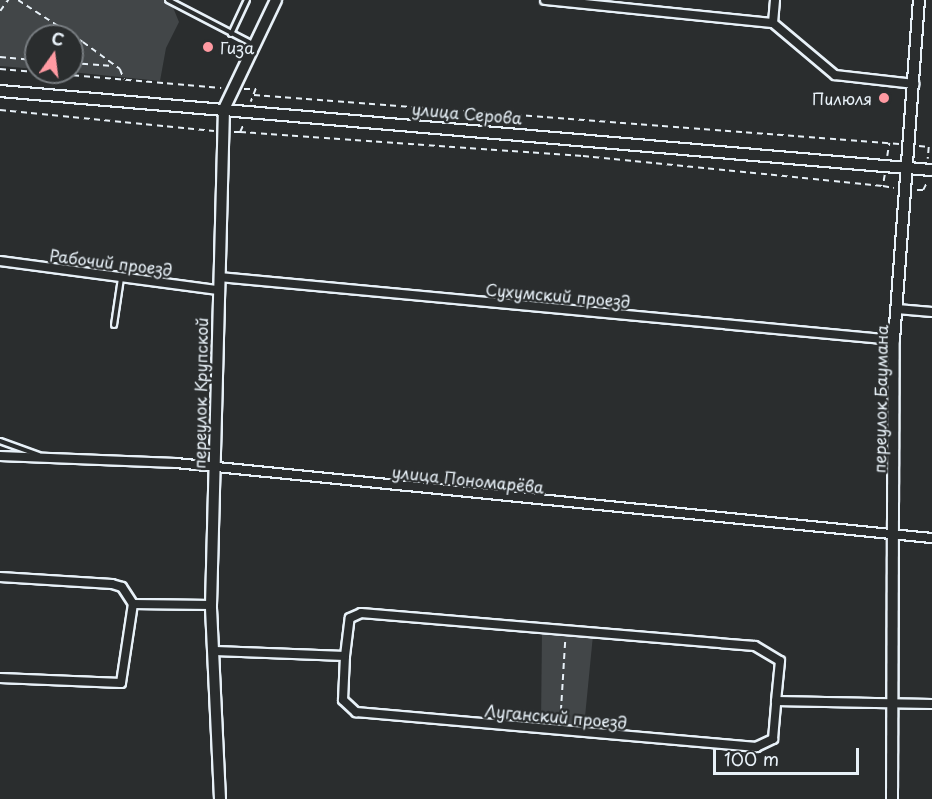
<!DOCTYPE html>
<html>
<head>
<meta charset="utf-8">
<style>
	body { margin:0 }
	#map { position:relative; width:932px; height:799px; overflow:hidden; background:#2a2d2e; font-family:"Playpen Sans",sans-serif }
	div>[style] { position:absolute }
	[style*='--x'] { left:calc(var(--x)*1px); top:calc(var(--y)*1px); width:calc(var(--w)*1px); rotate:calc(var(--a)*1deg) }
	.green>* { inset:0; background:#424648 }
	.path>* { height:1.5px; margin-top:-0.75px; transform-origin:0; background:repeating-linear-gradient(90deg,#e8f1f8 0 6px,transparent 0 10.5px) }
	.roads { filter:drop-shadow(2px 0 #e8f1f8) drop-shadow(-2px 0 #e8f1f8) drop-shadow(0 2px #e8f1f8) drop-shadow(0 -2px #e8f1f8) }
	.lane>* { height:4px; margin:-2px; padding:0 2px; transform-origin:2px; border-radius:2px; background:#2a2d2e }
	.street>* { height:8px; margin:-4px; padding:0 4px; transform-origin:4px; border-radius:4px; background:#2a2d2e }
	.secondary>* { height:10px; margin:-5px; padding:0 5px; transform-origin:5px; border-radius:5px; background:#2a2d2e }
	.dots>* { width:16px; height:16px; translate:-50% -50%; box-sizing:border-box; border:3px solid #2a2d2e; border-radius:50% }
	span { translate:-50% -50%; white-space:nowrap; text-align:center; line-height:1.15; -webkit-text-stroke:5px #2a2d2e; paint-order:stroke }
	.poi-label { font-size:16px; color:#e8f1f8 }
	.left { translate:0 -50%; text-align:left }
	.right { translate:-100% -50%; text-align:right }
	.street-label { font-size:16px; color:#e8f1f8 }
	.north { position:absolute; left:24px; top:24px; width:60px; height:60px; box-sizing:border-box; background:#2a2d2e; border:2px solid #767b7f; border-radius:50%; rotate:14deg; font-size:16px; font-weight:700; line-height:24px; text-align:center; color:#e8f1f8 }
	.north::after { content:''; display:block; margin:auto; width:21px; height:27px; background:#ff9aa2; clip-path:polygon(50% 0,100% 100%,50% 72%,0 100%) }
	.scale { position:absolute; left:713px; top:748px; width:146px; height:27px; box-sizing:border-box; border:3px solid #e8f1f8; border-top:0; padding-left:8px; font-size:18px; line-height:21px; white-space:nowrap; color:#e8f1f8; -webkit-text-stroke:4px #2a2d2e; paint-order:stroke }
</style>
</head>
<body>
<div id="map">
	<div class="green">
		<div style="clip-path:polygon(0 0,170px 0,179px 22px,166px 48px,160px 81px,71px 72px,72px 36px,36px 36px,36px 69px,0 66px)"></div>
		<div style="clip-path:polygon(542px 631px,593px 635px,584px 727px,541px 724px)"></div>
	</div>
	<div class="path">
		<div style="--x:18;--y:0;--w:77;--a:32.9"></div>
		<div style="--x:83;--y:42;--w:46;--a:36.1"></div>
		<div style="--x:120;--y:69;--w:11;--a:68"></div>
		<div style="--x:0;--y:11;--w:14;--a:-54"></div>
		<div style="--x:0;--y:57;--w:36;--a:5"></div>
		<div style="--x:72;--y:63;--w:41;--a:4.2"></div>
		<div style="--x:0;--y:69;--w:222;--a:4.9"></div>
		<div style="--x:244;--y:89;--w:12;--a:0"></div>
		<div style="--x:256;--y:89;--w:14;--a:111"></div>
		<div style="--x:254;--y:95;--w:647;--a:4.34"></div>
		<div style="--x:0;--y:110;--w:215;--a:5.6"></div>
		<div style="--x:234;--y:132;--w:6;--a:0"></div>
		<div style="--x:240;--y:132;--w:10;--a:-66"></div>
		<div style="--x:240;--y:132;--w:344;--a:4"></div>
		<div style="--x:583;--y:156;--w:301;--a:5.7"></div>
		<div style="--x:919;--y:146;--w:10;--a:6"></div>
		<div style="--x:929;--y:147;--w:12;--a:95"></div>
		<div style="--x:887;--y:156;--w:13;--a:-81"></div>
		<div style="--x:885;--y:175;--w:11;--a:100"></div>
		<div style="--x:883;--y:186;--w:11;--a:10"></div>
		<div style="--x:917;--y:190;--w:6;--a:0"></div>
		<div style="--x:923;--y:190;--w:9;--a:-63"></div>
		<div style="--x:560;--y:722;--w:82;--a:-86.5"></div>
	</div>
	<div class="roads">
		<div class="lane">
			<div style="--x:168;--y:0;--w:96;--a:27.4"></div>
			<div style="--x:231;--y:34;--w:38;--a:-65"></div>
			<div style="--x:114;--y:325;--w:48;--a:-81.5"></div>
			<div style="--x:0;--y:441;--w:41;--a:19.7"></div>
		</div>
		<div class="street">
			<div style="--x:545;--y:0;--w:229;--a:5.8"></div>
			<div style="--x:773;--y:23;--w:81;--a:40"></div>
			<div style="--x:835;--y:75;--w:80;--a:6.5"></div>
			<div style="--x:773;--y:23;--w:23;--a:-85"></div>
			<div style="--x:0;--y:261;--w:220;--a:7.6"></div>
			<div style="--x:219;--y:277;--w:678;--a:5.33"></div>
			<div style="--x:897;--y:309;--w:35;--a:5"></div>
			<div style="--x:0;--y:456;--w:176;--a:2.3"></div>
			<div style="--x:176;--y:463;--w:760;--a:5.67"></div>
			<div style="--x:0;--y:577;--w:112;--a:3.6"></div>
			<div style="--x:112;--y:584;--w:10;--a:17"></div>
			<div style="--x:122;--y:587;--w:20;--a:57"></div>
			<div style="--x:133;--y:604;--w:78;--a:0.7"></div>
			<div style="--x:215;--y:651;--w:130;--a:2.2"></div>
			<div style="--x:345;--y:656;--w:38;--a:-83"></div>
			<div style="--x:350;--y:618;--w:12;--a:-24"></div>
			<div style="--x:361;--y:613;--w:395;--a:4.8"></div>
			<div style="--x:755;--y:646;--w:29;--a:31"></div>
			<div style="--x:780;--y:661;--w:40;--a:95.7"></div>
			<div style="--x:345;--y:656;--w:44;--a:92.6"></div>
			<div style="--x:343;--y:700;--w:18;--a:43"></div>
			<div style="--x:356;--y:712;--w:402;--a:5"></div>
			<div style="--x:756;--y:747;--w:19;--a:-25"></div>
			<div style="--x:773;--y:739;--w:38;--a:-85"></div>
			<div style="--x:776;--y:701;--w:156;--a:1.1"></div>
			<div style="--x:0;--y:678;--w:121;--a:2.4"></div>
			<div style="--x:121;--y:683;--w:80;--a:-81.4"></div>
		</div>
		<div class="secondary">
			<div style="--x:0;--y:91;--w:935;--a:4.85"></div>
			<div style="--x:220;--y:799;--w:194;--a:-92.7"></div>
			<div style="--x:211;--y:605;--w:496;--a:-88.5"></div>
			<div style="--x:224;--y:109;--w:121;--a:-64.5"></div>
			<div style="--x:892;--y:799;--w:459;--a:-89.8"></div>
			<div style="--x:894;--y:340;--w:341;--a:-85.8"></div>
		</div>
	</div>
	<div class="dots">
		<div style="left:208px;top:47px;background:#ff9aa2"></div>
		<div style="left:884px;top:98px;background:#ff9aa2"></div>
	</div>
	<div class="poi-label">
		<span class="left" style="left:220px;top:47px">Гиза</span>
		<span class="right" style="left:872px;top:98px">Пилюля</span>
	</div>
	<div class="street-label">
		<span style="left:467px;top:113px;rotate:5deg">улица Серова</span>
		<span style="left:111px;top:262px;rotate:7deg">Рабочий проезд</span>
		<span style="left:558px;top:295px;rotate:5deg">Сухумский проезд</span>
		<span style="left:200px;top:393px;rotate:-89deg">переулок Крупской</span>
		<span style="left:880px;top:399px;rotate:-89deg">переулок Баумана</span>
		<span style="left:468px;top:479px;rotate:6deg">улица Пономарёва</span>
		<span style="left:556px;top:716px;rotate:5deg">Луганский проезд</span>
	</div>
	<div class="north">С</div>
	<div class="scale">100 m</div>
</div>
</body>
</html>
